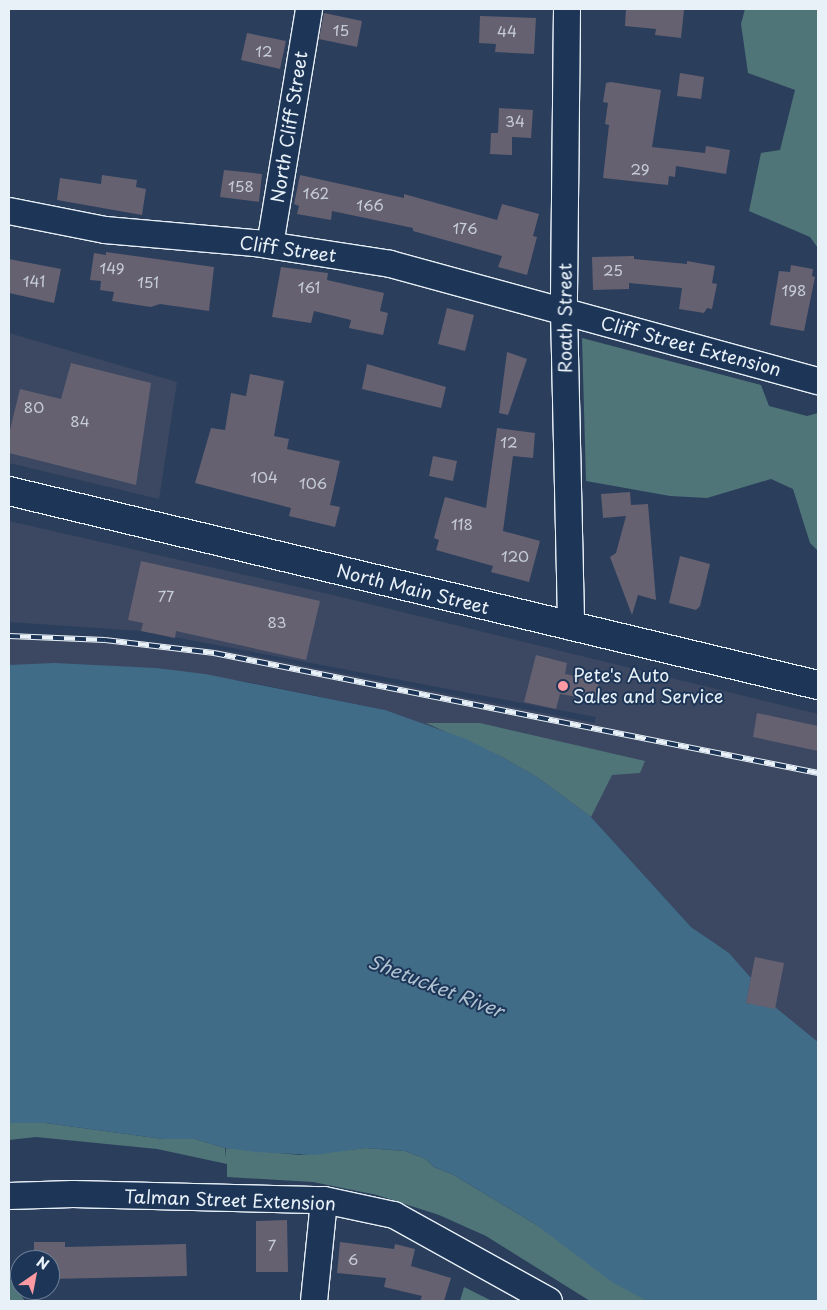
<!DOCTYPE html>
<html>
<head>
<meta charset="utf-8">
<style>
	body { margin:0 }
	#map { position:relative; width:827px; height:1310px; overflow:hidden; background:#2b3e5c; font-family:"Playpen Sans",sans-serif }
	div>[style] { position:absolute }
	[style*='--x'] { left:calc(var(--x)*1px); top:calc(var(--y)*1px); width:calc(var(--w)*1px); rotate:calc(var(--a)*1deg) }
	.built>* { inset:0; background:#3c4862 }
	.green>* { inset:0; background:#4f7578 }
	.water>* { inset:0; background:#416c88 }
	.building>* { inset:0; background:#656171 }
	.roads { filter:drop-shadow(1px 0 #e8f1f8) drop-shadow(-1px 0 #e8f1f8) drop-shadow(0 1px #e8f1f8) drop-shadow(0 -1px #e8f1f8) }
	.minor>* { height:26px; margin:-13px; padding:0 13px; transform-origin:13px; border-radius:13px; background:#1d3557 }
	.major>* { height:28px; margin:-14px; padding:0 14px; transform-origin:14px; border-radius:14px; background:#1d3557 }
	.rail>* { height:5.5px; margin-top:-2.75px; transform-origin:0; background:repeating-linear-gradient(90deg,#1d3557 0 11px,#e8f1f8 0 22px); box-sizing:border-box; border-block:1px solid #e8f1f8 }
	.dots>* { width:14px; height:14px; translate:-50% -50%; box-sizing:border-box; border:2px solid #1d3557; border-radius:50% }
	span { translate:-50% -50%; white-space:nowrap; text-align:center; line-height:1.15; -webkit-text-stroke:4px #1d3557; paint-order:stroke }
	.number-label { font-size:15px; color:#c7cdd6 }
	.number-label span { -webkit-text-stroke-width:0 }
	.street-label { font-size:18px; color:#e8f1f8 }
	.poi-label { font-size:18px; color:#e8f1f8 }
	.left { translate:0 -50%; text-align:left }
	.water-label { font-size:19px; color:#aec2d1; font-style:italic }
	.frame { position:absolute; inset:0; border:10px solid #e8f1f8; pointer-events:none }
	.north { position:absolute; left:10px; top:1250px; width:50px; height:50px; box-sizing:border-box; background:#1d3557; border:1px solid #6e8097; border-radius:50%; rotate:33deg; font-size:14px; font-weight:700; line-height:20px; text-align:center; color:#e8f1f8 }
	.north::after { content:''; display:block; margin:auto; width:18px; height:22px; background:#ff9aa2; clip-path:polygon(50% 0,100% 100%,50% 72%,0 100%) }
</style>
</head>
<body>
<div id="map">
	<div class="built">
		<div style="clip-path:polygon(9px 333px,177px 382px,159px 499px,9px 463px)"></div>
		<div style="clip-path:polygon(9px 521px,333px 595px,818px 714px,818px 1042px,776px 1008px,746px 1003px,751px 978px,729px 953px,691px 927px,591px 817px,385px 710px,253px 683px,156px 668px,9px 665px,9px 633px,116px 638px,228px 651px,594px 723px,596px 717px,142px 631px,9px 622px)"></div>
	</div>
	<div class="green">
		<div style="clip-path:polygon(745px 9px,818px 9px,818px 248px,810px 237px,749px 211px,761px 153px,780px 150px,795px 90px,748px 73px,741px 24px)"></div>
		<div style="clip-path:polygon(582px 338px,761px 385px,769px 406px,807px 416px,818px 413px,818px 551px,810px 543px,793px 489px,771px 479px,707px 498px,670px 496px,586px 481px)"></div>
		<div style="clip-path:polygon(426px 723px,480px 723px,645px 761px,640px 773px,612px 775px,591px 817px,537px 777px,502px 757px)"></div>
		<div style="clip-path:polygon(9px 1123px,46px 1123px,163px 1139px,195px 1139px,225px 1148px,226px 1158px,226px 1148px,300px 1155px,366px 1148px,405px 1151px,426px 1159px,434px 1167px,452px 1174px,535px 1224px,648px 1301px,590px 1301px,486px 1236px,439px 1215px,377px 1195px,313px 1182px,227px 1177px,227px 1164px,157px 1149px,36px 1137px,9px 1140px)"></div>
		<div style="clip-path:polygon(9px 1278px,25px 1301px,9px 1301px)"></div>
		<div style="clip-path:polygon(464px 1287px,492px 1301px,460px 1301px)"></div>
	</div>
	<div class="water">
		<div style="clip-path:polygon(54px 663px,156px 668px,205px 674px,385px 710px,466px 739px,502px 757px,537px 777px,591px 817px,691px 927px,729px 953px,751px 978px,746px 1003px,775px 1007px,818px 1042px,818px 1301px,647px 1301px,612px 1282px,535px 1224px,452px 1174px,434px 1167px,426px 1159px,405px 1151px,366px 1148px,314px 1155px,256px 1152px,225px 1148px,195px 1139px,163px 1139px,46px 1123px,9px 1123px,9px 665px)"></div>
	</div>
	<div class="building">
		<div style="clip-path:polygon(626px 9px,684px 10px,681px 38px,655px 35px,656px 29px,625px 26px)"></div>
		<div style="clip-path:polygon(324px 13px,362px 21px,357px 47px,319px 39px)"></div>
		<div style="clip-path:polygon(480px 16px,536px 18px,534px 54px,495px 52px,496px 44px,479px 43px)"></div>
		<div style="clip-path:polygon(247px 33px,286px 41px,280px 69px,241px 60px)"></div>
		<div style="clip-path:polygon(680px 73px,704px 77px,701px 99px,677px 96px)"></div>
		<div style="clip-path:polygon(611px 82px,661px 90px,652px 147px,705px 153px,706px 146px,730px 150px,726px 174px,676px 166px,675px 177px,669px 176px,668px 185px,603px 178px,609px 125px,605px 124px,608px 103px,603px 102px,606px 83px)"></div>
		<div style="clip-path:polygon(499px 108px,533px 110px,531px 138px,512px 137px,512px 155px,490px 154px,491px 133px,498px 133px)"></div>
		<div style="clip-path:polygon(224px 170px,262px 174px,259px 202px,220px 197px)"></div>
		<div style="clip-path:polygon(102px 175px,137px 180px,136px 187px,146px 189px,142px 215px,57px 200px,60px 178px,101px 184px)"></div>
		<div style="clip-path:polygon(300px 175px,404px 198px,404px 194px,497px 220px,502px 204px,539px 214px,533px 236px,537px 237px,527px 275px,498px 267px,502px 256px,413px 231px,413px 228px,332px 211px,331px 220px,297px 214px,299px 206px,294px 204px)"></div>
		<div style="clip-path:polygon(106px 252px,214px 267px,209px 311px,160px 304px,151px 307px,112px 301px,114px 292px,100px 290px,101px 281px,90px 280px,94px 253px,106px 255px)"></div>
		<div style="clip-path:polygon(634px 256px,634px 259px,687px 264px,687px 261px,715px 266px,712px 283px,717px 284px,712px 309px,707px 308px,704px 313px,679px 309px,682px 288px,629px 283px,629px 289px,593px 290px,592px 257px)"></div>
		<div style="clip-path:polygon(9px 259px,61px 269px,54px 303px,9px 293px)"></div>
		<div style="clip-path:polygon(791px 265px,813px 269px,812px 276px,815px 277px,804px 331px,770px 325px,779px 271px,790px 272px)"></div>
		<div style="clip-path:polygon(281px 267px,328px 273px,327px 280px,384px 293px,380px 311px,388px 313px,383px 335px,349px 328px,351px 320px,314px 311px,311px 323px,272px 317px)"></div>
		<div style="clip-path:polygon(447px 308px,474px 315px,465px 351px,438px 344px)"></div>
		<div style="clip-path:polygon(507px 352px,527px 359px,508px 415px,499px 413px)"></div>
		<div style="clip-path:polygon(71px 363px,151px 383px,136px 485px,9px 453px,9px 434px,20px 389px,61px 399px)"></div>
		<div style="clip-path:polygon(367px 364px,446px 387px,441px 408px,362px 389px)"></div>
		<div style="clip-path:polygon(250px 374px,284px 381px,274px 436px,289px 439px,287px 449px,340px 461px,330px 505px,340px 507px,335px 527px,289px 516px,291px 508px,195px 483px,211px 428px,225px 430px,231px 393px,246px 396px)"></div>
		<div style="clip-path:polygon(497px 428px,535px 433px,533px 458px,513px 456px,503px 531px,540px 541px,529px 582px,491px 572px,493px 566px,436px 550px,439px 540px,434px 538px,445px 497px,486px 508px)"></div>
		<div style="clip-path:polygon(433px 456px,457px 461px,453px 481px,429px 476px)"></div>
		<div style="clip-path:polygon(630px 492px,631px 505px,648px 504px,656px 600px,638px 595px,632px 615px,610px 557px,616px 553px,626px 516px,603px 518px,601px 494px)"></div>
		<div style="clip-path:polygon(680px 556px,710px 564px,700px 606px,696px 610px,669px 603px)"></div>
		<div style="clip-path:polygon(141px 561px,320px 601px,306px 660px,176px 631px,175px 638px,141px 631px,143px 623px,128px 620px)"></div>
		<div style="clip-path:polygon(536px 655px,567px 663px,565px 674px,599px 680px,596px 700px,560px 694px,556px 709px,524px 702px)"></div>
		<div style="clip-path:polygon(757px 713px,818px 726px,818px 751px,753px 737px)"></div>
		<div style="clip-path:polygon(755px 957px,784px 963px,775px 1009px,746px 1003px)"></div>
		<div style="clip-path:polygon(287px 1220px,288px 1272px,256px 1272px,256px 1221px)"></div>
		<div style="clip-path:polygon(34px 1242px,65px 1242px,65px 1247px,186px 1244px,187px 1276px,50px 1279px,50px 1260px,34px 1260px)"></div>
		<div style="clip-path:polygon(340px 1242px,394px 1249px,395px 1244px,415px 1249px,411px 1266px,451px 1278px,444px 1301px,420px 1301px,422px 1296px,384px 1287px,386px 1278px,337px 1273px)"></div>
	</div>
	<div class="roads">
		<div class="minor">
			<div style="--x:567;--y:9;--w:302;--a:90.6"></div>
			<div style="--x:564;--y:311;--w:316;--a:88.7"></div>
			<div style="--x:9;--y:211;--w:98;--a:11.2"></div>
			<div style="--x:105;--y:230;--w:151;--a:5"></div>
			<div style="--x:255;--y:243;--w:137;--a:8.8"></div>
			<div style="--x:390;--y:264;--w:444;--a:15.3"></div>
			<div style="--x:270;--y:245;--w:239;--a:-80.6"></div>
			<div style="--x:9;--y:1196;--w:64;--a:-1.8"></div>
			<div style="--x:73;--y:1194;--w:251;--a:1.4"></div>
			<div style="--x:324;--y:1200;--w:72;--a:12.1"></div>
			<div style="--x:394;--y:1215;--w:177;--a:29"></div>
			<div style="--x:314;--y:1301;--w:101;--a:-84.3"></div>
		</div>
		<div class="major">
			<div style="--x:9;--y:491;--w:832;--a:13.49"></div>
		</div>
	</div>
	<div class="rail">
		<div style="--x:9;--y:636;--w:96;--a:2.4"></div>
		<div style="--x:105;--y:640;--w:110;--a:6.8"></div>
		<div style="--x:214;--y:653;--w:616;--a:11.24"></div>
	</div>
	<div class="dots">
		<div style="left:563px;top:686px;background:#ff9aa2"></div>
	</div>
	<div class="number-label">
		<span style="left:341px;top:30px">15</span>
		<span style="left:507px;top:31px">44</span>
		<span style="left:264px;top:51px">12</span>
		<span style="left:515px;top:121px">34</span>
		<span style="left:640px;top:169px">29</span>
		<span style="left:241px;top:186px">158</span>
		<span style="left:316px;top:193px">162</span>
		<span style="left:370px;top:205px">166</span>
		<span style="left:465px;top:228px">176</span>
		<span style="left:112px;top:268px">149</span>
		<span style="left:613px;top:270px">25</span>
		<span style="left:34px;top:281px">141</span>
		<span style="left:148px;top:282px">151</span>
		<span style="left:309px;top:287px">161</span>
		<span style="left:794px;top:290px">198</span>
		<span style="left:34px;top:407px">80</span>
		<span style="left:80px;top:421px">84</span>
		<span style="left:509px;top:442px">12</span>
		<span style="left:264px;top:477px">104</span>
		<span style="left:313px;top:483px">106</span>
		<span style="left:462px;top:524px">118</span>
		<span style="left:515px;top:556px">120</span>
		<span style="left:166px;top:596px">77</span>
		<span style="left:277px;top:622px">83</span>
		<span style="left:272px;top:1245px">7</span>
		<span style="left:353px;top:1259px">6</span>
	</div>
	<div class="street-label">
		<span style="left:289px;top:127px;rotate:-81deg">North Cliff Street</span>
		<span style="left:288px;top:249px;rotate:8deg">Cliff Street</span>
		<span style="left:565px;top:318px;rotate:-90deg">Roath Street</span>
		<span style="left:691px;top:346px;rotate:15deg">Cliff Street Extension</span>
		<span style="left:413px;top:589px;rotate:14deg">North Main Street</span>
		<span style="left:230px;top:1200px;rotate:2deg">Talman Street Extension</span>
	</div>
	<div class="poi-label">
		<span class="left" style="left:573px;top:686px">Pete's Auto<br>Sales and Service</span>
	</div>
	<div class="water-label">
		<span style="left:436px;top:986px;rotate:21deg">Shetucket River</span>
	</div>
	<div class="frame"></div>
	<div class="north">N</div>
</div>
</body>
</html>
